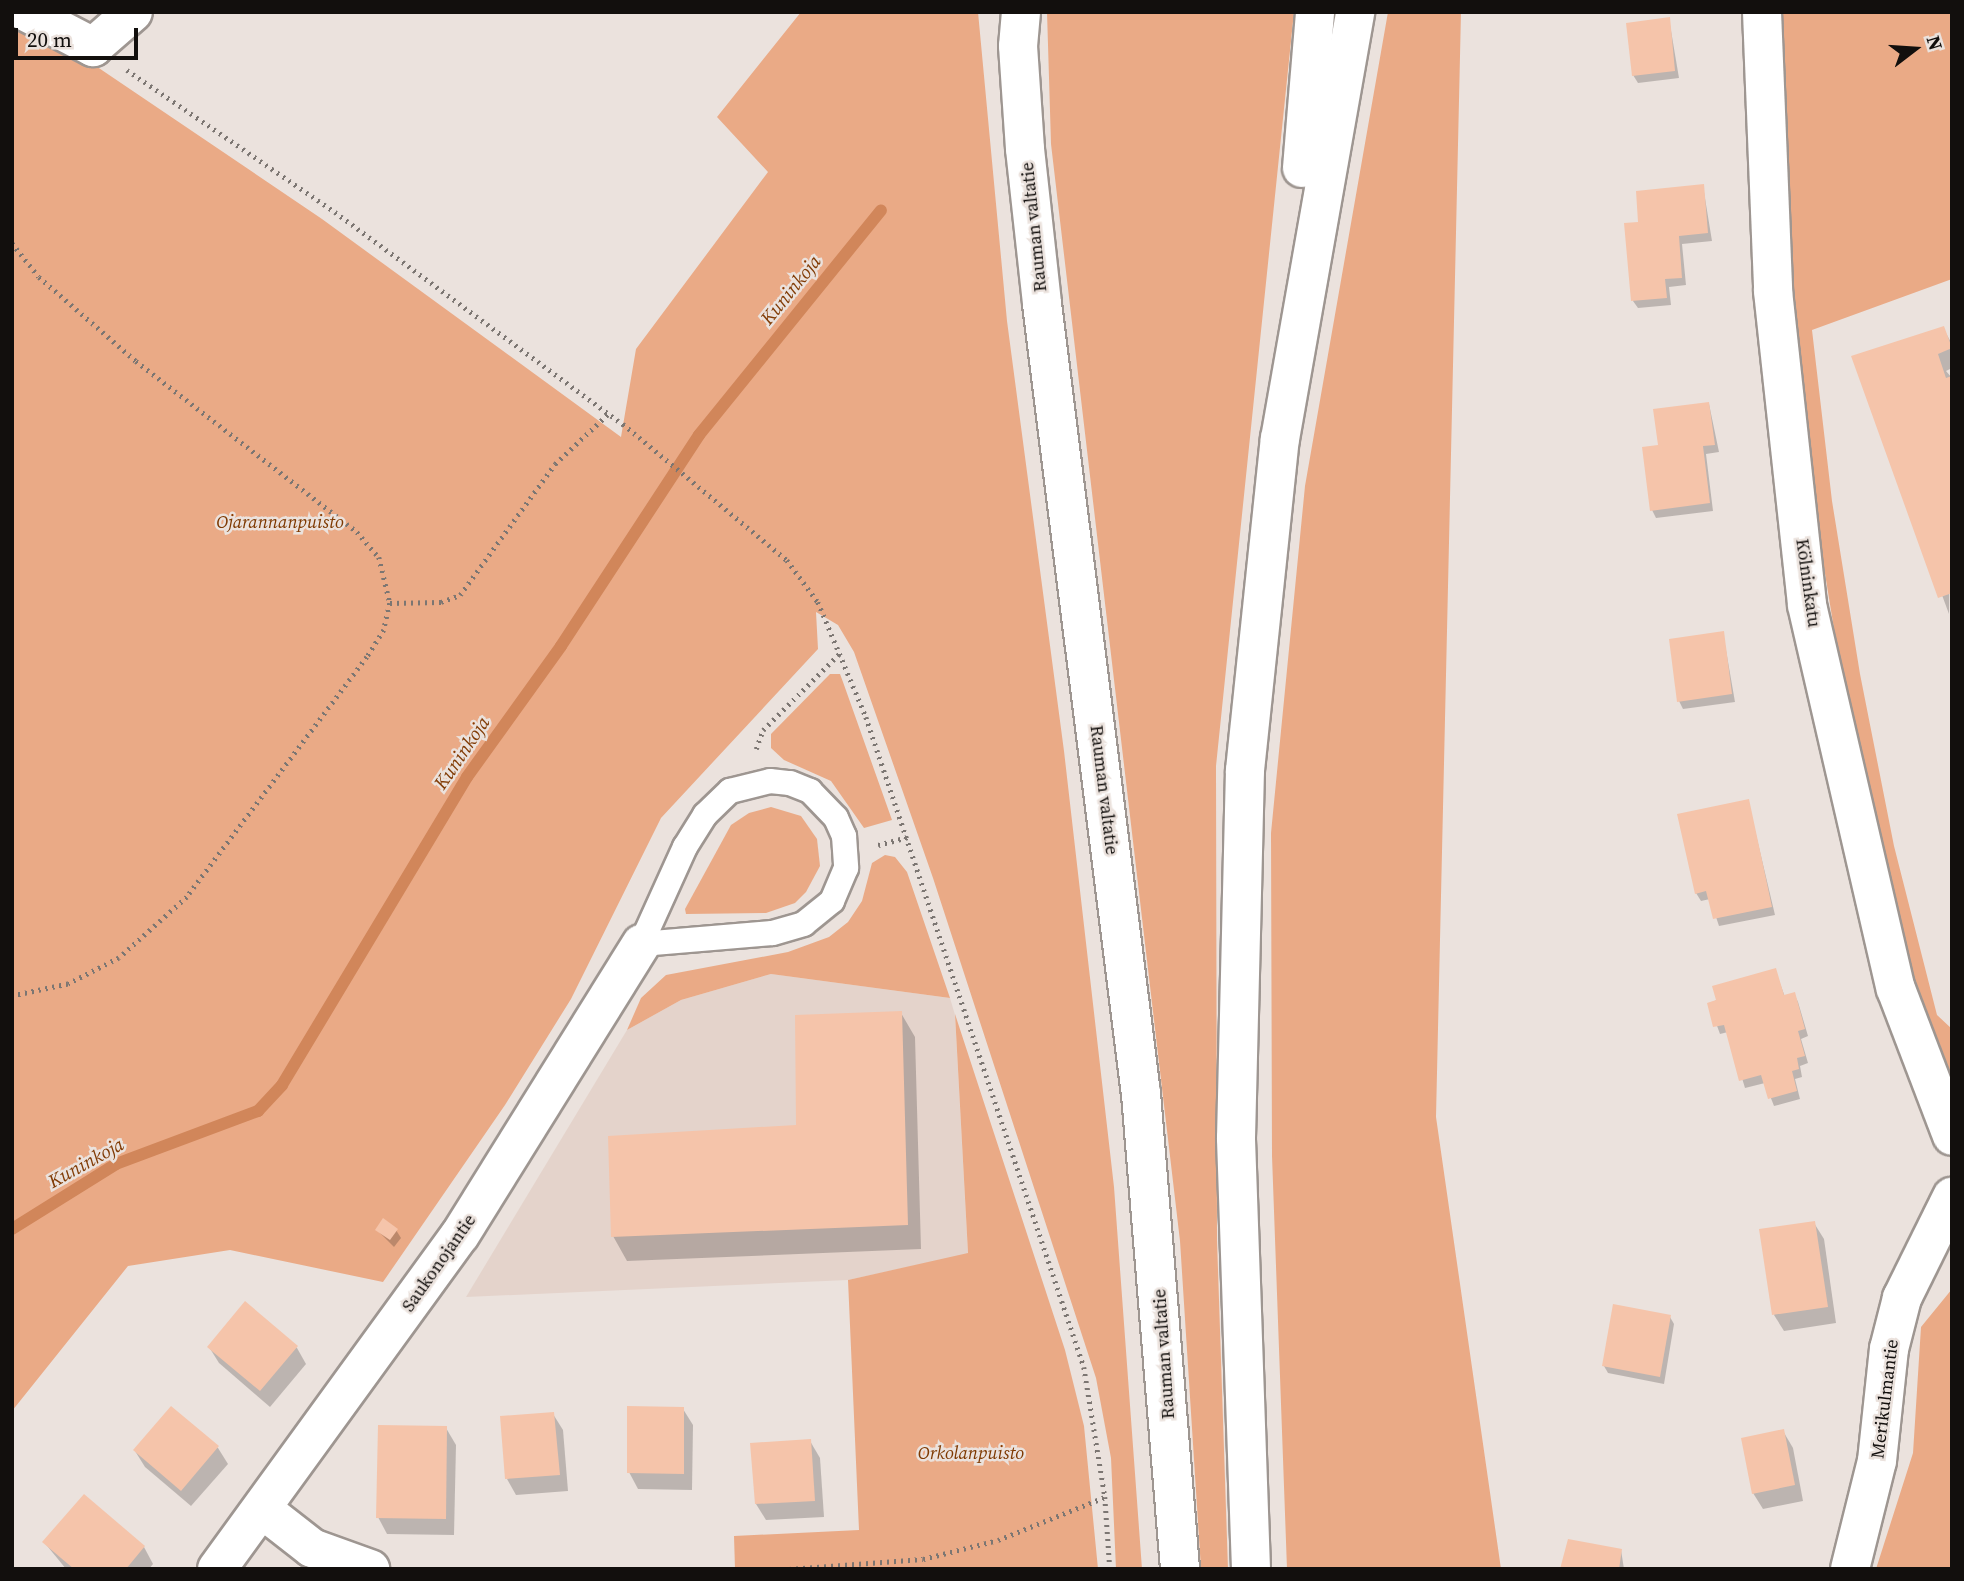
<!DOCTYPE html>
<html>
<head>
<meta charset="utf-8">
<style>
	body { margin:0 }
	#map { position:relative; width:1964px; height:1581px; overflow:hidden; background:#ebe2dd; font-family:"Source Serif 4",serif }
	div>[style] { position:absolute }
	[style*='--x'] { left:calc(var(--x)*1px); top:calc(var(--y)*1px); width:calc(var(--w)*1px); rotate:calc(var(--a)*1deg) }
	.built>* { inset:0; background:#e4d3cb }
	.green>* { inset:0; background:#eaaa86 }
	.shadow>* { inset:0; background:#0003 }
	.stream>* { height:12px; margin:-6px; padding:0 6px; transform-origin:6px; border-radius:6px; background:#d1865a }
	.building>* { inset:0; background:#f5c4aa }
	.path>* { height:4.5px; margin-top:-2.25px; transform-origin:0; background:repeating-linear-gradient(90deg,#7c7672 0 2px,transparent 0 7px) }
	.roads { filter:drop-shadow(2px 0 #9e9691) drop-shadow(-2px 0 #9e9691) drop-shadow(0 2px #9e9691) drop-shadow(0 -2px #9e9691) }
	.lane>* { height:24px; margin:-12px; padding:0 12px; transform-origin:12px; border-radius:12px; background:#fff }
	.street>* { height:38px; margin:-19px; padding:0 19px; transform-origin:19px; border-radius:19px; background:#fff }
	.highway>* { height:38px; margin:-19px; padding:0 19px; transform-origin:19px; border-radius:19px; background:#fff }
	span { translate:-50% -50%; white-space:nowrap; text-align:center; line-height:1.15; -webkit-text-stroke:5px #ebe2dd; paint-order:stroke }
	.street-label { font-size:18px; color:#120f0d }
	.park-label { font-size:18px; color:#7e3901; font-style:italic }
	.water-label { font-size:19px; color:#813b05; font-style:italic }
	.frame { position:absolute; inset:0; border:14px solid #120f0d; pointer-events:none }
	.north { position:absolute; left:1880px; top:14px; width:70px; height:70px; -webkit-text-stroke:5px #ebe2dd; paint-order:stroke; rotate:73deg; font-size:19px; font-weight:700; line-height:28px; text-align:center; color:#120f0d }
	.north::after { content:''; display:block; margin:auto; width:24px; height:32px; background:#120f0d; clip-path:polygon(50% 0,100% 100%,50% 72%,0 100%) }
	.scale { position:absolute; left:14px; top:28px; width:124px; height:32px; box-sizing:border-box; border:4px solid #120f0d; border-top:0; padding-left:9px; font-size:21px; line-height:24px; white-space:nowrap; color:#120f0d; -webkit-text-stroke:5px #ebe2dd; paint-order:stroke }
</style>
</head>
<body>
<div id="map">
	<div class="built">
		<div style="clip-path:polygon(771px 974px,950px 998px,955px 1015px,968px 1254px,848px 1280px,466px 1297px,627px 1030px,681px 1000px)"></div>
	</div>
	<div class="green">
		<div style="clip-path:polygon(801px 12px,978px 12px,1007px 321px,1064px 751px,1114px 1187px,1142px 1569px,1116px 1569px,1111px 1458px,1096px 1378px,933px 878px,854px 652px,838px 625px,816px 612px,818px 649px,661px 818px,571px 999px,505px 1105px,383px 1282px,230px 1250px,128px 1266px,12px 1411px,12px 25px,84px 58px,322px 219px,621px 437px,636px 349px,768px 172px,717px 117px)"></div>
		<div style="clip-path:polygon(1047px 12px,1294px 12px,1216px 766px,1217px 1240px,1228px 1569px,1201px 1569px,1180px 1241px,1051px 144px)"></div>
		<div style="clip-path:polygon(1388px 12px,1461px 12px,1436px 1117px,1501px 1569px,1287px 1569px,1272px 1156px,1271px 833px,1305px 486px)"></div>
		<div style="clip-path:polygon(1778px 12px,1952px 12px,1952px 279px,1812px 330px,1832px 501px,1860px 674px,1894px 846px,1937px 1015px,1952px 1029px,1952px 1095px,1914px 994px,1842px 678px,1821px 549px,1792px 289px)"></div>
		<div style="clip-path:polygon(830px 674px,840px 674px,843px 682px,892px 820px,864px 828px,831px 781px,784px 760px,771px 748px,771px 734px)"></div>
		<div style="clip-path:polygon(771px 807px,801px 816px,817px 839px,820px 866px,806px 892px,795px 903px,766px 913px,686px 914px,685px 909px,731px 825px,749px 813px)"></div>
		<div style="clip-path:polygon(885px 855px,895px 857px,907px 872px,950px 998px,771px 974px,681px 1000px,627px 1030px,641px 998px,666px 975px,788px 952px,829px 937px,848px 922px,862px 901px,872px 863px)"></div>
		<div style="clip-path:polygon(955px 1014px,1065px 1350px,1084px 1426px,1098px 1569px,735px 1569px,734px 1536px,859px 1530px,848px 1280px,968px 1253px)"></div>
		<div style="clip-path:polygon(1952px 1289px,1952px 1569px,1876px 1569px,1913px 1453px,1921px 1327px)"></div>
	</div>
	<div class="shadow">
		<div style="clip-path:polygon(1669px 19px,1679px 78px,1638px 83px,1633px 75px)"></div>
		<div style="clip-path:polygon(1703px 186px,1712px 241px,1682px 244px,1686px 285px,1669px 287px,1671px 305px,1638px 308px,1633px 301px,1640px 223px)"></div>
		<div style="clip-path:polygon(1943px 328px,1952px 344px,1952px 368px,1946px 371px,1952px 378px,1949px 614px,1854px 357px)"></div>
		<div style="clip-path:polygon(1709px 404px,1719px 452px,1706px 454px,1713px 511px,1656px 518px,1652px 510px,1660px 446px)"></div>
		<div style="clip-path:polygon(1723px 633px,1735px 702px,1683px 709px,1679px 701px)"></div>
		<div style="clip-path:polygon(1748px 801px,1775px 915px,1719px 926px,1710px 899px,1701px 901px,1696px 893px)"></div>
		<div style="clip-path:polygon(1775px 970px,1785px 997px,1794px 994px,1798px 1002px,1808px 1036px,1801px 1039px,1808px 1063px,1800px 1066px,1802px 1077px,1795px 1079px,1800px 1099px,1774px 1106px,1765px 1083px,1745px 1088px,1728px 1032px,1720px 1034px,1709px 1004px)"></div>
		<div style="clip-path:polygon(901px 1013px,915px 1037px,921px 1249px,627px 1261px,613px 1236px,798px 1127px)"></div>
		<div style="clip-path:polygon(1814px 1223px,1824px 1239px,1836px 1323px,1784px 1331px,1774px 1315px)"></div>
		<div style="clip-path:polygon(377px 1230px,396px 1230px,401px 1238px,394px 1247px)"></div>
		<div style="clip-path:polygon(245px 1304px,297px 1348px,306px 1364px,270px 1407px,219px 1363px,209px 1347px)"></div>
		<div style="clip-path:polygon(1670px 1317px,1674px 1324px,1664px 1384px,1608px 1373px,1604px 1366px)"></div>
		<div style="clip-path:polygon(172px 1408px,218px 1448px,228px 1464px,191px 1506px,145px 1467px,135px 1451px)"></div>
		<div style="clip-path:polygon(683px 1409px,693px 1425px,692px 1490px,638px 1489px,629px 1472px)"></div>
		<div style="clip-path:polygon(553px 1414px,563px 1430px,568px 1491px,516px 1495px,507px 1479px)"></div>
		<div style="clip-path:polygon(446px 1428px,456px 1445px,454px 1535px,387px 1534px,378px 1517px)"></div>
		<div style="clip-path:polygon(1783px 1431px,1793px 1448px,1803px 1501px,1763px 1509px,1753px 1493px)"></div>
		<div style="clip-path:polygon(810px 1441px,820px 1458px,824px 1517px,766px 1520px,756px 1504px,752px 1444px)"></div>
		<div style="clip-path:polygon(44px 1542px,144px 1547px,153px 1564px,149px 1569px,66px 1569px)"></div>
		<div style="clip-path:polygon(1621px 1550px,1624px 1569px,1562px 1569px)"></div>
	</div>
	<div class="stream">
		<div style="--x:12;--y:1229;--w:123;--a:-32"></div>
		<div style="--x:116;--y:1164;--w:152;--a:-20.5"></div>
		<div style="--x:258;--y:1111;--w:35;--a:-47"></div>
		<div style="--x:282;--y:1085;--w:359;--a:-59"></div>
		<div style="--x:467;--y:777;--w:161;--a:-54.3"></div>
		<div style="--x:561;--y:646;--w:252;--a:-56.8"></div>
		<div style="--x:699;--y:435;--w:289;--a:-51"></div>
	</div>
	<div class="building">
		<div style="clip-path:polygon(1670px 17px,1675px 71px,1632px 76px,1626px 23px)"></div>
		<div style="clip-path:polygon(1704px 184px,1708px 233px,1679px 236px,1682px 278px,1665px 279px,1667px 298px,1631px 301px,1624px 223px,1638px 222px,1636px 191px)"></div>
		<div style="clip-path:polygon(1944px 326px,1952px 348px,1938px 354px,1946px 378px,1952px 376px,1952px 593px,1938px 598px,1851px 356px)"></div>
		<div style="clip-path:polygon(1709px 402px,1715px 445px,1703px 446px,1710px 503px,1650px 511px,1642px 447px,1658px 445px,1653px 409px)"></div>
		<div style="clip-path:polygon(1724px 631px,1732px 694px,1677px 702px,1669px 639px)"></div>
		<div style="clip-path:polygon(1749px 799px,1772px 907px,1713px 919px,1706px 891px,1695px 894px,1677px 814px)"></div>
		<div style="clip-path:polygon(1776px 968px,1784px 995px,1795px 992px,1805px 1029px,1798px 1031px,1805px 1056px,1797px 1058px,1799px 1069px,1792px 1071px,1797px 1091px,1768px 1099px,1761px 1075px,1739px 1081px,1724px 1025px,1713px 1027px,1707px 1003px,1716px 1000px,1712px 986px)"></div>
		<div style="clip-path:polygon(902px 1011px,908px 1225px,611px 1237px,608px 1136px,796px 1125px,795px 1015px)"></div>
		<div style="clip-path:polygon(383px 1218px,398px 1229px,390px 1240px,375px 1230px)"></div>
		<div style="clip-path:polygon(1815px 1221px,1828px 1307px,1772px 1315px,1759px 1229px)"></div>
		<div style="clip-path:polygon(245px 1301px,298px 1346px,260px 1391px,207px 1347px)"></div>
		<div style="clip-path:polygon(1613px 1304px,1671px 1315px,1660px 1377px,1602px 1366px)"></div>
		<div style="clip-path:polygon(171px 1406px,219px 1446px,181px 1491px,133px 1450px)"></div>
		<div style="clip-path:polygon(627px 1406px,684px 1407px,684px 1474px,627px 1473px)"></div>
		<div style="clip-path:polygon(554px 1412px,560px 1475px,505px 1479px,500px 1416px)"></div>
		<div style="clip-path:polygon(378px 1425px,447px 1426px,446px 1519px,376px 1518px)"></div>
		<div style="clip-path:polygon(1784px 1429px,1795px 1485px,1752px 1494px,1741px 1438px)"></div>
		<div style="clip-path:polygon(811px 1439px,815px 1501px,755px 1504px,750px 1443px)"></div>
		<div style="clip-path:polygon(84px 1494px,145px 1546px,126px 1569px,74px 1569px,42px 1542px)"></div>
		<div style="clip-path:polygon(1568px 1539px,1622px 1549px,1619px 1569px,1560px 1569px)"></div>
	</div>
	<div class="path">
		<div style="--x:127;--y:70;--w:252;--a:34.3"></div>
		<div style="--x:335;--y:212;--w:358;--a:36.4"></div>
		<div style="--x:623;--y:424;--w:213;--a:39.7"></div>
		<div style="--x:787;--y:560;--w:52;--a:53.6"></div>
		<div style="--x:818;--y:602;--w:125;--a:67.3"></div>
		<div style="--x:866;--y:717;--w:686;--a:71.46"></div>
		<div style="--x:1084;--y:1367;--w:132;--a:80.8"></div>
		<div style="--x:1105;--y:1497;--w:72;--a:86"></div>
		<div style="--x:12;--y:243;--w:43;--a:51.5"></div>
		<div style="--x:39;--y:277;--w:128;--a:40.9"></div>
		<div style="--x:136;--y:361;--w:279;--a:37.7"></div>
		<div style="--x:357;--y:532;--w:33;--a:49"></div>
		<div style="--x:379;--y:557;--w:47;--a:76.6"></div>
		<div style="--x:390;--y:603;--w:28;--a:103"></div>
		<div style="--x:384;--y:630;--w:32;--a:122"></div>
		<div style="--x:367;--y:657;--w:300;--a:126.9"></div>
		<div style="--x:187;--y:897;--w:91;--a:138.1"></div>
		<div style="--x:119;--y:958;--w:57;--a:153"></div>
		<div style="--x:68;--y:984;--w:57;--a:167.9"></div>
		<div style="--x:390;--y:603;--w:51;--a:-1.1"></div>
		<div style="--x:441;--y:602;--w:20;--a:-20"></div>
		<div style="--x:460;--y:595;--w:162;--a:-54.1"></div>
		<div style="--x:555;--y:464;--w:73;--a:-43.3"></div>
		<div style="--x:756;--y:749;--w:20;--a:-70"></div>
		<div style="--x:763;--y:730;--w:112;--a:-45"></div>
		<div style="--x:878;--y:845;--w:31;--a:-15"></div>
		<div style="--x:789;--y:1569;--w:134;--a:-4.3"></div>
		<div style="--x:923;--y:1559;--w:77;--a:-14.2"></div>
		<div style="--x:998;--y:1540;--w:115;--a:-21.9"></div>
	</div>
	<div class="roads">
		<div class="lane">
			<div style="--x:770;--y:781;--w:20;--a:6"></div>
			<div style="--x:790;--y:783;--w:22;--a:22"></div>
			<div style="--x:810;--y:791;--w:37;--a:46"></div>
			<div style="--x:836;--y:818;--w:20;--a:66"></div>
			<div style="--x:844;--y:836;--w:32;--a:86"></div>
			<div style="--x:846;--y:868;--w:36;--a:113"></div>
			<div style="--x:832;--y:901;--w:36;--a:141"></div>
			<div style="--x:804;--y:924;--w:33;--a:164"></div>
			<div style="--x:772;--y:933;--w:131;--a:175.2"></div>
			<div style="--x:641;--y:944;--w:107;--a:-65.6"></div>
			<div style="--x:685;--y:847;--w:38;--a:-58"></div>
			<div style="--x:705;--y:815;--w:35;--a:-44"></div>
			<div style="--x:730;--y:791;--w:41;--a:-14"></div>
		</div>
		<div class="street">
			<div style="--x:26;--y:12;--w:76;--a:27.6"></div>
			<div style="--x:93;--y:47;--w:53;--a:-41.2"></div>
			<div style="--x:1762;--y:12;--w:279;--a:87.7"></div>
			<div style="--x:1773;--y:291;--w:316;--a:83.8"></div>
			<div style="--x:1807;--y:605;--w:394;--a:77"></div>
			<div style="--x:1896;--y:989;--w:157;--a:69.1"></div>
			<div style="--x:262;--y:1509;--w:63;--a:38"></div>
			<div style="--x:312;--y:1548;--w:62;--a:19.9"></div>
			<div style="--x:217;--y:1569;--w:413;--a:-54"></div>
			<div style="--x:460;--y:1235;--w:343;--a:-58.1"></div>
			<div style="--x:1850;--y:1569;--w:111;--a:-76"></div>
			<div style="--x:1877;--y:1461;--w:113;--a:-83.9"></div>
			<div style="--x:1889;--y:1349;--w:53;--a:-75.7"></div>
			<div style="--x:1902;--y:1298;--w:113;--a:-63.7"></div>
		</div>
		<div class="highway">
			<div style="--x:1021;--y:12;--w:34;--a:95"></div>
			<div style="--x:1018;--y:46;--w:103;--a:86.1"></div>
			<div style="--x:1025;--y:149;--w:156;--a:83.7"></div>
			<div style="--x:1042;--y:304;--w:796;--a:82.86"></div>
			<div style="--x:1141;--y:1094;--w:477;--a:85.3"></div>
			<div style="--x:1302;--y:168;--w:157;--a:-85.2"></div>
			<div style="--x:1251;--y:1569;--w:431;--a:-92"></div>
			<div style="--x:1236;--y:1138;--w:368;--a:-88.6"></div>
			<div style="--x:1245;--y:770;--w:333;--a:-84"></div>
			<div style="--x:1280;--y:439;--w:434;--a:-80"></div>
		</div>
	</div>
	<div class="street-label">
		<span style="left:1034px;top:227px;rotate:-96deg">Rauman valtatie</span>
		<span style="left:1808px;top:583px;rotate:82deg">Kölninkatu</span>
		<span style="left:1104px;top:790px;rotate:83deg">Rauman valtatie</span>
		<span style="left:439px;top:1263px;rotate:-55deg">Saukonojantie</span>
		<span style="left:1164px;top:1354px;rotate:-94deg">Rauman valtatie</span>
		<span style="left:1885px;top:1399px;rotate:-83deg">Merikulmantie</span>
	</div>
	<div class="park-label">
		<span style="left:280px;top:522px">Ojarannanpuisto</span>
		<span style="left:971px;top:1453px">Orkolanpuisto</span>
	</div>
	<div class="water-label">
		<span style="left:791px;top:290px;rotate:-51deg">Kuninkoja</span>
		<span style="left:462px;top:753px;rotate:-56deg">Kuninkoja</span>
		<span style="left:86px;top:1163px;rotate:-29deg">Kuninkoja</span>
	</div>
	<div class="frame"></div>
	<div class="north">N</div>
	<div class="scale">20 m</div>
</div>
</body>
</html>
